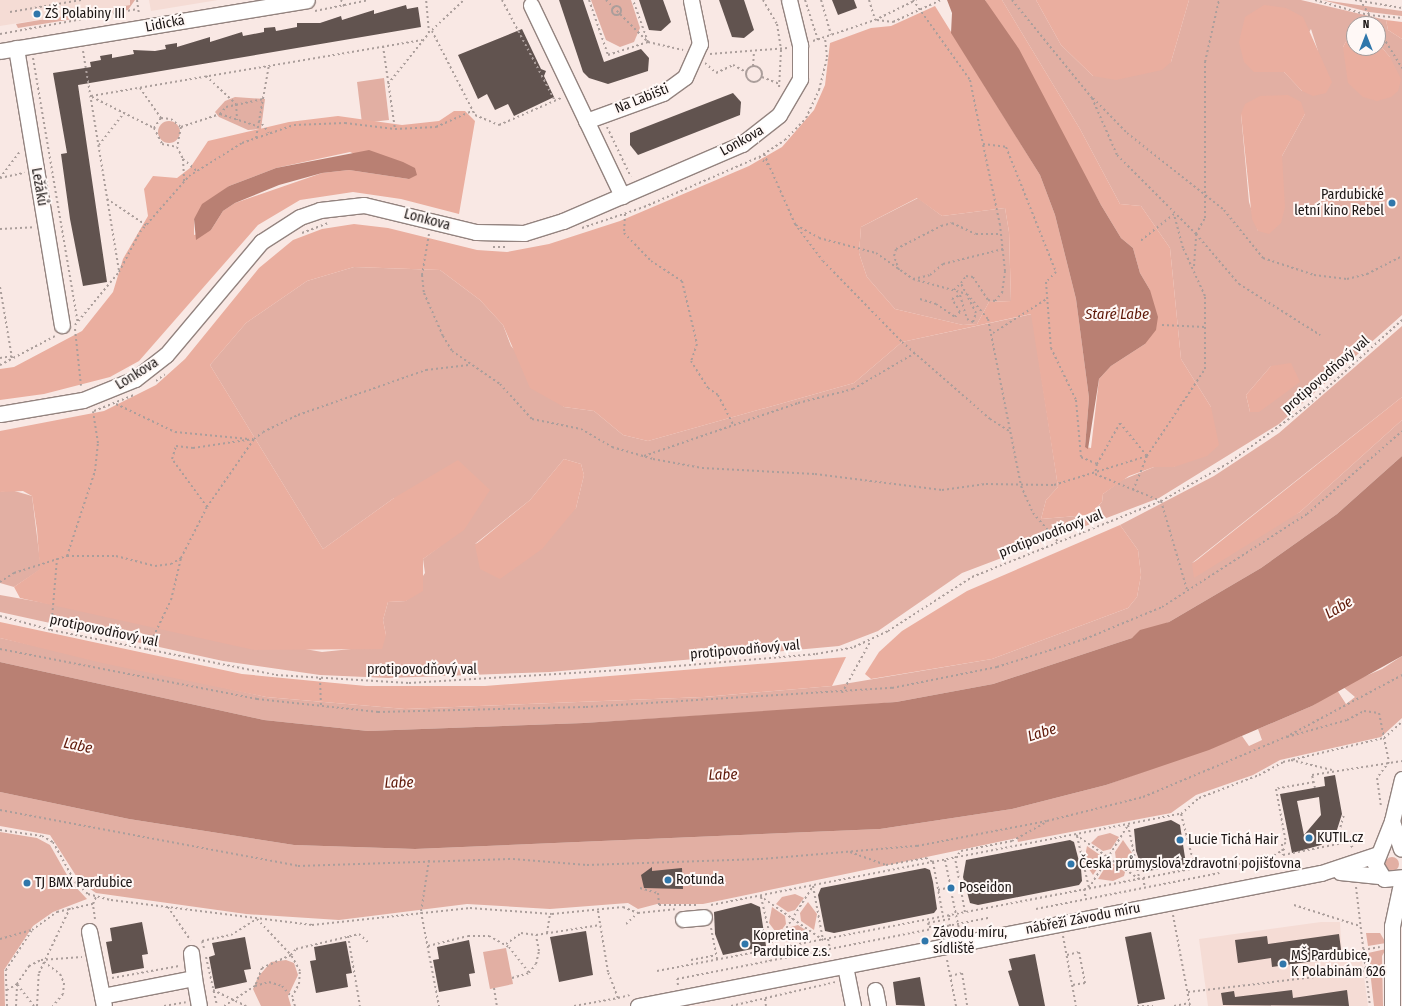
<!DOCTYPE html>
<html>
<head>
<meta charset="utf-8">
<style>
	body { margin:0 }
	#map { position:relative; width:1402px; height:1006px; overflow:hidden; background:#f9e8e4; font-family:"Fira Sans Condensed",sans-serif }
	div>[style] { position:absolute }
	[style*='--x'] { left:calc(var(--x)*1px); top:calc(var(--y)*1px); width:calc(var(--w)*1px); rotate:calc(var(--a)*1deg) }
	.built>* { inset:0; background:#f5dcd5 }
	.green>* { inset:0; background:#e2afa3 }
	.round { border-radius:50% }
	.forest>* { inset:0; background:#eaae9f }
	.water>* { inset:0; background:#b98073 }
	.building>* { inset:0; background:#61534f }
	.path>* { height:2px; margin-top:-1px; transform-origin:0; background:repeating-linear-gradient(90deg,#ab9e9b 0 2px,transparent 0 5px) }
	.path>.ring { margin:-1px; padding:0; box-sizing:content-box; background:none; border:2px solid #ab9e9b; border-radius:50% }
	.roads { filter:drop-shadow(1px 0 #93837f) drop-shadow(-1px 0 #93837f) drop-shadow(0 1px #93837f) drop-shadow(0 -1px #93837f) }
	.minor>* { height:15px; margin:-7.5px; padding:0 7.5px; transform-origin:7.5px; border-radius:7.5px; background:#fff }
	.dots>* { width:11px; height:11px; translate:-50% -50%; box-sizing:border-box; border:2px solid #fff8f6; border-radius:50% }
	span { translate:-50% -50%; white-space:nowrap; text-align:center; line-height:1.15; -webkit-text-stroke:4px #fff8f6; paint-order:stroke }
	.poi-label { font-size:14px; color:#1b1514 }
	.left { translate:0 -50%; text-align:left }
	.right { translate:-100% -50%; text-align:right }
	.street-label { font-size:14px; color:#1b1514 }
	.water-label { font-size:15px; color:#5e1808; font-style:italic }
	.north { position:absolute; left:1346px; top:16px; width:40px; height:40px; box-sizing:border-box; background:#fff8f6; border:1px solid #a49d9c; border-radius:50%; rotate:0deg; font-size:11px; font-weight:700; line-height:16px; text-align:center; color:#1b1514 }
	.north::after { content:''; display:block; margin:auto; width:14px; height:18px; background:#3077ab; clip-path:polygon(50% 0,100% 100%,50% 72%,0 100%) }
</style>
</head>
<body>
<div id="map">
	<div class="built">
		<div style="clip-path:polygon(0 0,130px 0,130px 5px,0 26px)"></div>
		<div style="clip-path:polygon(149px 0,218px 0,151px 11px)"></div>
		<div style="clip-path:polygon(1321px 922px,1340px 922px,1342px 957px,1361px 954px,1368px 1006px,1208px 1006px,1199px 939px)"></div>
	</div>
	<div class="green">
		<div style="clip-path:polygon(130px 0,135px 0,128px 10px,18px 28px,16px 24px,130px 5px)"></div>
		<div style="clip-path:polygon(591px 0,631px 0,640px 28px,634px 42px,620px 47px,606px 40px)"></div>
		<div style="clip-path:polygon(evenodd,1002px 0,1036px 0,1061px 45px,1093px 76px,1171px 62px,1189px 0,1301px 0,1386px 20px,1388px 30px,1402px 39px,1402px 315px,1279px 424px,1159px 498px,962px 573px,878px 631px,839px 646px,550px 672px,388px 678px,320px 675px,223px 661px,0 612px,0 595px,322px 652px,351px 649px,386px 635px,383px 620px,388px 602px,406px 601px,425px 573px,423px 559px,439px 547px,394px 498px,323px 549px,210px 365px,246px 323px,307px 281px,354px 267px,440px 270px,480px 300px,503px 325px,511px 346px,564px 407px,594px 411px,623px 435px,648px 441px,854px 383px,902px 342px,1032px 314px,1058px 487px,1046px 500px,1041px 519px,1089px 515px,1102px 502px,1103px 494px,1122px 480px,1154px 467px,1174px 467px,1211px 407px,1181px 359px,1170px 248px,1141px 206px,1120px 204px,1080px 129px,1002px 0,1354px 24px,1378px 24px,1378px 43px,1390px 57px,1343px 47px,1350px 34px,1354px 34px,1354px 24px,1002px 0,1311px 29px,1318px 51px,1302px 91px,1284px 72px,1311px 29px,1002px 0,1241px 114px,1305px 114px,1282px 156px,1258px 231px,1249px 202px,1241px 114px,1002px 0,1271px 366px,1250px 412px,1246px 395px,1271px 366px,1002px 0,564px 459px,581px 464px,584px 475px,576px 508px,475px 544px,530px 500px,564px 459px)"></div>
		<div style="clip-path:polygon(1322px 0,1402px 11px,1402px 16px,1369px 12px)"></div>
		<div style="clip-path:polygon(384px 78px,389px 120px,362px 123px,357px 82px)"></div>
		<div style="clip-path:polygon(235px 97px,265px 99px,261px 129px,248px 130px,219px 117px,215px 112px,225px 101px)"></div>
		<div class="round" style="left:158px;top:121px;width:22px;height:22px"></div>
		<div style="clip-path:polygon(918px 198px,942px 216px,1005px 208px,1009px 232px,1011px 301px,989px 302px,977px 324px,963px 325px,895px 309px,867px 277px,859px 253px,861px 227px)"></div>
		<div style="clip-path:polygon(1402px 326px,1402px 397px,1192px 563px,1300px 512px,1402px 420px,1402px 456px,1337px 514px,1261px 568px,1169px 622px,1132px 638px,993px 684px,896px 702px,838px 707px,584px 723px,368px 731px,264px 720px,0 662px,0 638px,266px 697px,405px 709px,704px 697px,832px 686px,992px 659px,1128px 608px,1137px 597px,1141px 575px,1138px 550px,1120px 525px,1214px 476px,1279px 433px)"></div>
		<div style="clip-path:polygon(11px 490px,32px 496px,41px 569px,14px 587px,0 583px,0 492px)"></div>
		<div style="clip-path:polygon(1402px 656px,1402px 718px,1381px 737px,1280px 760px,1253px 775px,1196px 795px,1171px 813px,1018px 842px,1017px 838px,703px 904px,657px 904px,638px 909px,628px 903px,550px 909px,467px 904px,339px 920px,246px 914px,96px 893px,80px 882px,50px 835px,0 826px,0 792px,129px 819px,294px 845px,415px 849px,880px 829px,1012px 809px,1106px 785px,1242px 736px,1249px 746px,1262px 740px,1258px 729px,1312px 706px,1337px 690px,1346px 704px,1355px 697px,1342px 686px,1382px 669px)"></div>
		<div style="clip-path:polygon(0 832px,37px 838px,50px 845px,71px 882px,87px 899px,53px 912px,33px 926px,4px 970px,5px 1006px,0 1006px)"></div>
		<div style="clip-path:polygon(1110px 833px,1119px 837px,1111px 849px,1103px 851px,1091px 843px,1098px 836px)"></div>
		<div style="clip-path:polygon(1123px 840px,1132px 853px,1129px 868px,1116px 860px,1115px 852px)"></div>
		<div style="clip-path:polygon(1087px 846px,1100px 855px,1101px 863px,1093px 875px,1084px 862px)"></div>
		<div class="round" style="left:1385px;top:857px;width:14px;height:14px"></div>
		<div style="clip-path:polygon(1114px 864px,1125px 872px,1124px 876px,1113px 881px,1098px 879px,1106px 866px)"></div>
		<div style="clip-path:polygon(795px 894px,804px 898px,795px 910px,788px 912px,776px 904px,782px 897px)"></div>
		<div style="clip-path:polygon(808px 902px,817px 914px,814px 930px,801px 921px,800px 913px)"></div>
		<div style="clip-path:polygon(772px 907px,785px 916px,786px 924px,778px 935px,769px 923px)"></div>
		<div style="clip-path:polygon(798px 925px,810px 933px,808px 937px,797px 942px,783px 941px,791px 927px)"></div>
		<div style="clip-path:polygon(1366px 933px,1380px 933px,1386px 943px,1368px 946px)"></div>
		<div style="clip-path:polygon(506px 948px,513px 984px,490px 989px,483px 952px)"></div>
		<div style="clip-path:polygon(1386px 949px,1382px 956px,1383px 1006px,1374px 1006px,1368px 953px)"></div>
		<div style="clip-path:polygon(286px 960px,294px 963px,298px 975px,288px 996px,291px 1006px,261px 1006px,253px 989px,258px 977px,271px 962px)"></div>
	</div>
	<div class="forest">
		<div style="clip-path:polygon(evenodd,985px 0,1002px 0,1080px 129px,1120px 204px,1141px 206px,1170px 248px,1181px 359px,1211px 407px,1219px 445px,1207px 456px,1174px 467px,1154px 467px,1129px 476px,1103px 494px,1102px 502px,1089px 515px,1041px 519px,1046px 500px,1058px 487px,1031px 314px,902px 342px,854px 383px,648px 441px,623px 435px,594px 411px,564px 407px,530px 388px,503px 325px,480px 300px,440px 270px,354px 267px,307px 281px,246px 323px,210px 365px,323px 549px,394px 498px,458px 460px,490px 490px,464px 530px,423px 559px,423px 591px,406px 601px,388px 602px,383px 620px,386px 635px,382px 649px,254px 650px,20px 598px,14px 587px,40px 569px,37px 530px,32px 496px,23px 491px,0 492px,0 431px,104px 411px,156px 385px,185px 359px,259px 268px,293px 240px,322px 229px,354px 224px,388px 228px,477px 250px,507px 252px,549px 244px,620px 221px,749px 166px,782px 147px,814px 110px,825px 85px,830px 43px,871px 28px,891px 26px,935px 6px,1040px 175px,1055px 215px,1076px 299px,1089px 398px,1085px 447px,1091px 448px,1099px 379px,1111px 366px,1145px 344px,1150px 290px,1140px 273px,1133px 248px,1121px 238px,1101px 205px,985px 0,917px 198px,942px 216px,1005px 208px,1009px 232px,1011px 301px,989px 302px,977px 324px,963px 325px,895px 309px,867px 277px,859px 253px,861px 227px,917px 198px)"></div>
		<div style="clip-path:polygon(1036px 0,1189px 0,1171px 62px,1162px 70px,1116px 80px,1093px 76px,1061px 45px)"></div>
		<div style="clip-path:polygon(1264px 5px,1286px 8px,1303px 17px,1332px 82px,1326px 93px,1313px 96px,1302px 91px,1284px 72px,1254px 72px,1244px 62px,1239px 42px,1245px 17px)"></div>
		<div style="clip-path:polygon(1386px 20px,1402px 22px,1402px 39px,1388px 30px)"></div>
		<div style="clip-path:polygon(1350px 34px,1354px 34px,1354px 48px,1378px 48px,1378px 43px,1390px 57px,1401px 79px,1398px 91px,1391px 97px,1377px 101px,1363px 97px,1348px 83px,1343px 47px)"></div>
		<div style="clip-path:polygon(1288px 95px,1301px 102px,1305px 114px,1282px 156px,1285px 207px,1281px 223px,1269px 234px,1258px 231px,1252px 219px,1241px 114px,1245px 104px,1260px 96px)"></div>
		<div style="clip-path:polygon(evenodd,454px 111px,465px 111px,475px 121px,459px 214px,401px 199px,353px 192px,300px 200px,258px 225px,139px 361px,110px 377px,44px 394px,0 400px,0 369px,14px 367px,82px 331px,113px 292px,123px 259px,148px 216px,144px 189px,153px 176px,177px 178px,190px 168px,208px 141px,289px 122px,338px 116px,402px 125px,439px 121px,454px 111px,350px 152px,409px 179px,349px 170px,322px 173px,235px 203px,223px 211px,211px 230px,194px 235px,194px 219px,229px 186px,276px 168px,350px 152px)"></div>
		<div style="clip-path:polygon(1291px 363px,1300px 382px,1259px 412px,1250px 412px,1246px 395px,1271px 366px)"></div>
		<div style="clip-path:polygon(1402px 397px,1402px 420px,1300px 512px,1194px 578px,1192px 564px)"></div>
		<div style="clip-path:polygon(564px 459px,581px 464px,584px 475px,576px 508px,542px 549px,500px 579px,480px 569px,475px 545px,530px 500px)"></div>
		<div style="clip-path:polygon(1120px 525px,1138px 550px,1141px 575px,1137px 597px,1128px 608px,992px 659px,871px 679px,865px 674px,879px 652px,902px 631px,967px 591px)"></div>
		<div style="clip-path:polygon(0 622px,242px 674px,366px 686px,485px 686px,846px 657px,832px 686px,704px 697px,405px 709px,266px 697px,102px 663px,0 638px)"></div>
	</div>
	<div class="water">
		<div style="clip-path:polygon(947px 0,985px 0,1019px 49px,1101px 205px,1121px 238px,1133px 248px,1140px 273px,1150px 290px,1158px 317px,1156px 330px,1145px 344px,1111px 366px,1099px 379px,1088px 449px,1085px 447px,1089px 398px,1076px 299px,1055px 215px,1040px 175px,951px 33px,952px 13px)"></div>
		<div style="clip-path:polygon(369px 150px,403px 162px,415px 168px,417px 175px,409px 179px,349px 170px,322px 173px,279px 185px,235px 203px,223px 211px,211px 230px,196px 240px,194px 219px,202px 204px,229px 186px,276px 168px)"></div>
		<div style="clip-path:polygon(1402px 456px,1402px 656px,1312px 706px,1209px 750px,1106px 785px,1012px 809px,880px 829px,415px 849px,294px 845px,129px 819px,0 792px,0 662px,264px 720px,368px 731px,584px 723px,896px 702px,993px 684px,1132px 638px,1140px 630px,1169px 622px,1261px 568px,1337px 514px)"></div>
	</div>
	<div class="building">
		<div style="clip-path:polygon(559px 0,583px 0,604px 62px,641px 49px,649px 58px,648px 71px,608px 84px,589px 78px,583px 72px)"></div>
		<div style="clip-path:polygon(639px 0,663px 0,671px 22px,661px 31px,649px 30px)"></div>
		<div style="clip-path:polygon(719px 0,744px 0,754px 30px,744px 38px,732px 37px)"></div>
		<div style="clip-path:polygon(832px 0,854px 0,857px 8px,838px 15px)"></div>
		<div style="clip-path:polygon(406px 5px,407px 9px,418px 7px,421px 27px,78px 85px,107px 282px,83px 286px,70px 219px,61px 154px,67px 153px,53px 73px,91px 67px,90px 62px,101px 60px,100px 56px,112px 54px,112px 58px,134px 54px,133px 50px,155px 51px,166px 49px,165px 45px,177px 43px,177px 47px,210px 37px,210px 42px,242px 32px,243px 36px,264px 32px,264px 28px,275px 27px,276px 31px,297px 27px,297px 23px,320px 23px,341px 16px,342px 20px,374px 10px,374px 14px)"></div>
		<div style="clip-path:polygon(522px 29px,541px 69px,546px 71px,544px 76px,554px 97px,514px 116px,508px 104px,495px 110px,487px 94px,478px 99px,458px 55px)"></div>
		<div style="clip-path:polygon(733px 93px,741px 102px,740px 115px,638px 155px,630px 145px,630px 133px)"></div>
		<div style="clip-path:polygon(evenodd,1335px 775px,1342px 814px,1336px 833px,1321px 845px,1292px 853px,1280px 794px,1325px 786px,1324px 777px,1335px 775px,1319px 797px,1321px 815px,1304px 835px,1297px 801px,1319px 797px)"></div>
		<div style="clip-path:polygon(1171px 820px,1180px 825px,1186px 864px,1143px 872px,1136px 851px,1134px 829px)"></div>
		<div style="clip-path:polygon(1070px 840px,1074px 842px,1081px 869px,1082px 881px,1079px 885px,978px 905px,970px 903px,963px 877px,966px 860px)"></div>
		<div style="clip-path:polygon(652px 867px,652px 871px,682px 868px,683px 889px,644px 888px,641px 875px)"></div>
		<div style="clip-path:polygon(925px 868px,930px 870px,933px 882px,937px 909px,934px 913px,834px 933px,825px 931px,818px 895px,821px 888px)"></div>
		<div style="clip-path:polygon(751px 903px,760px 907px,766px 946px,723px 955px,715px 934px,714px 912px)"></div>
		<div style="clip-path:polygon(142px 922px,148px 954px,142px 955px,144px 968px,112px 974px,106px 942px,112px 941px,110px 928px)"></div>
		<div style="clip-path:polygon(586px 931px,593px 975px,559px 982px,550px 937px)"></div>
		<div style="clip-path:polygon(1151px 932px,1165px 999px,1138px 1004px,1125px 937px)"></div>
		<div style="clip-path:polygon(1339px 934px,1342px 957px,1272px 967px,1271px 958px,1238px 963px,1235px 940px,1267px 936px,1268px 944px)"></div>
		<div style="clip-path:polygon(245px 937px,251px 969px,244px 970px,247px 982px,215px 989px,209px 957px,215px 955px,212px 943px)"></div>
		<div style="clip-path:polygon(469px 940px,475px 973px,469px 974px,471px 986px,439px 992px,433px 960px,439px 959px,437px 947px)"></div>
		<div style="clip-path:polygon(346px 941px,352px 973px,346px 974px,348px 987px,316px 993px,310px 961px,316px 960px,314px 947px)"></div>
		<div style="clip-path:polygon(1035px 954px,1045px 1006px,1019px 1006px,1008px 971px,1012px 970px,1009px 959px)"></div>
		<div style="clip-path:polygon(920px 977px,925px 1006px,896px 1005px,893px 982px)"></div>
		<div style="clip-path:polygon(1292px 990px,1293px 998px,1347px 990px,1349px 1006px,1223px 1005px,1221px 993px,1234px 991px,1235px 997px)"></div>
	</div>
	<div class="path">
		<div style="--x:137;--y:0;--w:15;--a:82"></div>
		<div style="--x:341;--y:0;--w:7;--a:63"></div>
		<div style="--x:502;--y:0;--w:114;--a:62.3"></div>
		<div style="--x:589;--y:0;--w:58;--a:70.9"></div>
		<div style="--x:608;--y:55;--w:42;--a:-18"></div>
		<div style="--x:648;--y:42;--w:45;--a:-109.7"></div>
		<div style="--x:606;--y:0;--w:59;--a:45"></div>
		<div style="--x:648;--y:42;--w:36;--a:13"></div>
		<div style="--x:763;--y:0;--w:28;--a:60"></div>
		<div style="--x:777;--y:24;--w:26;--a:81"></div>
		<div style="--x:781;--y:50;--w:38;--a:93"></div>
		<div style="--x:805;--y:0;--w:42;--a:72"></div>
		<div style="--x:821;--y:0;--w:36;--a:74"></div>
		<div style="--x:869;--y:0;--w:21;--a:73"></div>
		<div style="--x:913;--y:0;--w:98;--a:54.5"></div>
		<div style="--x:970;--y:80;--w:65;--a:78.5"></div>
		<div style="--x:983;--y:144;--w:23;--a:7"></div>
		<div style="--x:1006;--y:147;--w:135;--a:68.2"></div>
		<div style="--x:1056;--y:272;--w:14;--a:135"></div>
		<div style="--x:1046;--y:282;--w:66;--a:85.7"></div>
		<div style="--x:1051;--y:348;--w:58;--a:64.3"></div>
		<div style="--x:1076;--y:400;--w:57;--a:85"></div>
		<div style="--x:1081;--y:457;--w:17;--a:24"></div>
		<div style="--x:1097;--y:464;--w:47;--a:-60.7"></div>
		<div style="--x:1120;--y:423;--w:43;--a:50.7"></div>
		<div style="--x:1147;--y:456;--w:38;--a:112"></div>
		<div style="--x:1012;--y:0;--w:127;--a:50.8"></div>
		<div style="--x:1092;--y:98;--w:62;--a:66.3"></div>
		<div style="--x:1117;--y:155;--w:112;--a:45"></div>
		<div style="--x:1196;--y:234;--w:66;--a:49.3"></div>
		<div style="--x:1239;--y:284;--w:96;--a:32.2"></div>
		<div style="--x:1315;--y:0;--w:55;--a:15.8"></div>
		<div style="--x:1368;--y:15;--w:34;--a:5"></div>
		<div style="--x:1355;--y:0;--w:48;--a:9.7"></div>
		<div style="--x:1360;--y:0;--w:28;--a:58"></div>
		<div class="ring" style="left:611.5px;top:5.5px;width:7px;height:7px"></div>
		<div style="--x:315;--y:11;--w:55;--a:-11.5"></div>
		<div style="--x:10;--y:12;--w:72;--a:-9.6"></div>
		<div style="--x:877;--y:20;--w:16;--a:7"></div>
		<div style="--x:893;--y:22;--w:53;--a:-24.6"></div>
		<div style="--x:1378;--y:29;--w:46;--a:58.4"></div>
		<div style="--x:432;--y:30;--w:44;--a:-43.2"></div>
		<div style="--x:432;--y:31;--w:94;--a:62.9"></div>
		<div style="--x:475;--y:115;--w:26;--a:23"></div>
		<div style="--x:499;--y:125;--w:68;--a:-23.5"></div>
		<div style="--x:0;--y:34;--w:140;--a:-10.3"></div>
		<div style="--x:813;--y:41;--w:65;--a:-18.7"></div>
		<div style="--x:875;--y:20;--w:46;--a:-26"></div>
		<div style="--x:383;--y:46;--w:84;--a:81.8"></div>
		<div style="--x:83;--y:51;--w:223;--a:80.7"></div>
		<div style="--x:710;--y:54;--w:78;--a:-4.4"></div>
		<div style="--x:33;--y:58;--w:269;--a:80.4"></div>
		<div style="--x:705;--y:63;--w:15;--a:42"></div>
		<div style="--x:716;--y:73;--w:19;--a:-25"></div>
		<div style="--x:733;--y:65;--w:15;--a:28"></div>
		<div class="ring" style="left:746px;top:66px;width:14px;height:14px"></div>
		<div style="--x:753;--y:66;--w:15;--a:-86"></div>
		<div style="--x:206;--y:76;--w:41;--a:43"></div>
		<div style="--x:236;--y:104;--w:16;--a:86"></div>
		<div style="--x:762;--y:77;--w:18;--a:22"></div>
		<div style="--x:388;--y:84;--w:65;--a:-51.2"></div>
		<div style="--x:429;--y:33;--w:33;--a:-95"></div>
		<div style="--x:140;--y:88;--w:37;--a:55"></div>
		<div style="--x:91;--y:96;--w:336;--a:-9.6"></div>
		<div style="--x:92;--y:97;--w:69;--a:26.6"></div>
		<div style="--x:154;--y:128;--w:18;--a:63"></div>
		<div style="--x:162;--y:144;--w:15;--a:11"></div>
		<div style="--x:177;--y:147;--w:13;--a:63"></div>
		<div style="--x:183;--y:159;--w:18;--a:41"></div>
		<div style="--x:1093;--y:98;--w:49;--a:45.8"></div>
		<div style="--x:1127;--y:133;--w:124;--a:38.4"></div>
		<div style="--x:1224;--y:210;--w:62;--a:50.9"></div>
		<div style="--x:1263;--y:258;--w:54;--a:18.4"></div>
		<div style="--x:1314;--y:275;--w:33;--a:7"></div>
		<div style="--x:1347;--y:279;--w:21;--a:-14"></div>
		<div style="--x:1367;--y:274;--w:39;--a:-27"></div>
		<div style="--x:220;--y:114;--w:40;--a:18"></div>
		<div style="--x:161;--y:118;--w:10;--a:6"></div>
		<div style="--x:171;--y:119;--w:13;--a:39"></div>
		<div style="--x:181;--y:127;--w:20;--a:101"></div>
		<div style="--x:259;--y:120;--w:16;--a:52"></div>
		<div style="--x:181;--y:127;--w:41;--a:-18.4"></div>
		<div style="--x:220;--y:114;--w:9;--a:-49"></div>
		<div style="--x:226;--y:107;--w:38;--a:-12"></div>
		<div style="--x:607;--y:127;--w:55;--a:64.4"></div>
		<div style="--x:154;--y:128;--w:12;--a:-55"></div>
		<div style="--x:256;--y:138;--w:74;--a:-79.9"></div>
		<div style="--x:99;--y:145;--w:41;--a:-52"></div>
		<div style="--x:764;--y:154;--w:77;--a:66.1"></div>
		<div style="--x:795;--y:224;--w:46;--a:52.9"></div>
		<div style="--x:823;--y:261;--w:113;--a:45.7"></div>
		<div style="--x:902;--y:342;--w:117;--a:41.2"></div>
		<div style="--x:990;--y:419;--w:25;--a:32"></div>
		<div style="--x:759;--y:157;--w:15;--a:42"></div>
		<div style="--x:183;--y:159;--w:22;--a:87"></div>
		<div style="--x:0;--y:178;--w:25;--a:-12"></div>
		<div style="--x:0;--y:178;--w:34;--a:-53"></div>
		<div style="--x:107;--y:199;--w:47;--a:33.7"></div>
		<div style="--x:625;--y:214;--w:19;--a:93"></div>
		<div style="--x:624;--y:233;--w:39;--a:46"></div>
		<div style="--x:651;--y:261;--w:37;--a:33"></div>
		<div style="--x:682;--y:281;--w:65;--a:76.6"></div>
		<div style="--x:697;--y:344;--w:18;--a:109"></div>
		<div style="--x:691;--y:361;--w:32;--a:58"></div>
		<div style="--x:708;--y:388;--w:12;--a:35"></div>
		<div style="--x:718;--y:395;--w:33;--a:63"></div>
		<div style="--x:796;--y:225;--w:26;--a:29"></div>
		<div style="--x:819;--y:238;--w:59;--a:14.7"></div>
		<div style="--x:876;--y:253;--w:45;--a:35.1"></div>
		<div style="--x:913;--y:279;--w:17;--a:-13"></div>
		<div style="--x:930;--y:275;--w:17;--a:-40"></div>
		<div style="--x:943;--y:264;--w:62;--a:-14"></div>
		<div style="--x:582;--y:228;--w:65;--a:-18.7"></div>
		<div style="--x:644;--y:207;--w:125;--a:-23.5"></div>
		<div style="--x:759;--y:157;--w:31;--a:-33"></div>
		<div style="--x:785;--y:140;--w:30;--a:-46"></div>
		<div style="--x:806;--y:118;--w:31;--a:-65"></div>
		<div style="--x:819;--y:90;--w:34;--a:-76"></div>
		<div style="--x:827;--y:57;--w:19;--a:-96"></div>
		<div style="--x:0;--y:229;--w:34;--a:-3"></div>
		<div style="--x:302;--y:233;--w:28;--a:-21"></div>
		<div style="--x:429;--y:234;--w:42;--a:99.7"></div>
		<div style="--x:422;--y:275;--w:18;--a:84"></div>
		<div style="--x:424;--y:293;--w:47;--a:66.2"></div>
		<div style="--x:443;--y:336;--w:17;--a:59"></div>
		<div style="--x:452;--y:351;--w:58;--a:34.5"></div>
		<div style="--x:500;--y:384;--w:47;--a:47.6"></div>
		<div style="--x:532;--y:419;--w:50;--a:11.5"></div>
		<div style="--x:581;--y:429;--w:36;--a:30"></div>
		<div style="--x:612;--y:447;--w:43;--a:16.3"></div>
		<div style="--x:653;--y:459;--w:50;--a:10.4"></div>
		<div style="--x:702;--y:468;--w:113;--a:3"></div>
		<div style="--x:815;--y:474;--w:128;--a:7.2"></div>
		<div style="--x:942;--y:490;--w:44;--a:-7.8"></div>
		<div style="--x:986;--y:484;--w:68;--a:0.8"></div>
		<div style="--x:1054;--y:485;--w:97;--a:-17.3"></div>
		<div style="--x:1147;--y:456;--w:105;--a:-56.3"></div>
		<div style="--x:1205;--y:369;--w:73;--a:-90"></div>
		<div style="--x:1205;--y:296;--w:53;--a:-114.6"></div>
		<div style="--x:1183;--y:248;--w:35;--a:-105"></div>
		<div style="--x:1174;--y:214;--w:45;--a:141.3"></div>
		<div style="--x:493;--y:247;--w:15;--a:0"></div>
		<div style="--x:1194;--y:266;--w:32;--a:-86"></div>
		<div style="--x:1196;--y:234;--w:18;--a:-61"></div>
		<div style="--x:1205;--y:218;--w:156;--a:-90"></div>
		<div style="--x:1205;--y:62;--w:64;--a:-77.3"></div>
		<div style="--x:899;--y:270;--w:15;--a:-110"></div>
		<div style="--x:894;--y:256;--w:7;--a:-74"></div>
		<div style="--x:896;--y:249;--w:51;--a:-27.1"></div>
		<div style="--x:941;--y:226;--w:11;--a:-15"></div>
		<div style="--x:952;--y:223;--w:26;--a:25"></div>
		<div style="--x:976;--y:234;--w:25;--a:0"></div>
		<div style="--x:913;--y:279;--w:56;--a:15.5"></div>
		<div style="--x:967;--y:294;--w:33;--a:50"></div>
		<div style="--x:988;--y:319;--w:170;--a:78.8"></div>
		<div style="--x:1021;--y:486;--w:30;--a:66"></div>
		<div style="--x:1033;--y:513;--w:38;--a:49"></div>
		<div style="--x:0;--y:287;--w:72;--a:80.4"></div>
		<div style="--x:954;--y:290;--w:10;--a:-45"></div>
		<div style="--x:920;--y:299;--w:17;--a:17"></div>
		<div style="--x:936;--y:304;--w:23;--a:34"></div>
		<div style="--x:955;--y:317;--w:7;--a:-45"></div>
		<div style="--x:960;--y:312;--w:15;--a:-122"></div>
		<div style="--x:952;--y:299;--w:9;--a:-27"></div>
		<div style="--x:960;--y:295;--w:25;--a:74"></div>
		<div style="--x:967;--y:319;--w:7;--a:27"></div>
		<div style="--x:973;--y:322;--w:9;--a:-72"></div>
		<div style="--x:976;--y:313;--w:34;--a:-117"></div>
		<div style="--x:961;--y:283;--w:9;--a:-54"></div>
		<div style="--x:966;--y:276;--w:7;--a:8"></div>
		<div style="--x:973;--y:277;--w:27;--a:57"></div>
		<div style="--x:988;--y:300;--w:7;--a:8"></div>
		<div style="--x:995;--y:301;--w:11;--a:-49"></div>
		<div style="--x:1002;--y:293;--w:22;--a:-82"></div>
		<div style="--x:1005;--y:271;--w:46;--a:-96.2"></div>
		<div style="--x:1000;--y:225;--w:83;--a:-101.9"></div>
		<div style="--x:75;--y:325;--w:69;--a:-50.3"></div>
		<div style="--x:119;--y:272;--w:45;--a:-62.3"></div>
		<div style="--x:140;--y:232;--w:74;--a:-48.8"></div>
		<div style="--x:189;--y:176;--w:62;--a:-31.9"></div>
		<div style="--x:242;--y:143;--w:55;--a:-19.1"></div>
		<div style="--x:294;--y:125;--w:51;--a:-2.2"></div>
		<div style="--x:345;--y:123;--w:50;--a:6.8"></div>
		<div style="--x:395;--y:129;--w:41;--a:-2.8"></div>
		<div style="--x:436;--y:127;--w:39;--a:-24"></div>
		<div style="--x:1162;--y:325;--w:43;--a:2.7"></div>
		<div style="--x:75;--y:329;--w:57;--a:84"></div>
		<div style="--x:993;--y:333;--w:65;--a:-32.5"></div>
		<div style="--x:0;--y:358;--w:12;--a:-9"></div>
		<div style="--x:0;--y:365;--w:62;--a:-27.8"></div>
		<div style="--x:156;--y:381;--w:11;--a:-38"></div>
		<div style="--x:116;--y:404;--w:65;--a:25.4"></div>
		<div style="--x:175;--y:432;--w:74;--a:5.4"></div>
		<div style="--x:94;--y:411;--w:43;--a:-21.8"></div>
		<div style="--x:644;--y:456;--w:163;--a:-19"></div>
		<div style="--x:798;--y:403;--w:57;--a:-14.3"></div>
		<div style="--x:853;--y:389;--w:72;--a:-30.1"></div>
		<div style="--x:1097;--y:464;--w:10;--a:101"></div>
		<div style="--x:1095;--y:474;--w:71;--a:22.2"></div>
		<div style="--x:1161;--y:501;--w:93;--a:73.7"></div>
		<div style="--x:207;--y:507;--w:59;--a:-126.1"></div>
		<div style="--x:172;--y:459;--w:14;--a:-73"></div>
		<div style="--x:176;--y:446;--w:17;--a:7"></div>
		<div style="--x:193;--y:448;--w:61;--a:-8.5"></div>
		<div style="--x:67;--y:556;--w:89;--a:-71.8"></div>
		<div style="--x:95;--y:471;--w:28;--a:-84"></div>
		<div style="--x:98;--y:443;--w:32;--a:-99"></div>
		<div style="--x:0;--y:582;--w:17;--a:-33"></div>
		<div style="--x:14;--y:573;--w:56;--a:-17.8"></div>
		<div style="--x:67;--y:556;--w:49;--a:0"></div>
		<div style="--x:116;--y:556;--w:40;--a:14.4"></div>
		<div style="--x:155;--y:566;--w:16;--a:-7"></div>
		<div style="--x:171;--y:564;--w:12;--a:-31"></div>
		<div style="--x:181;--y:558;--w:57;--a:-63"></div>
		<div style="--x:207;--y:507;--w:83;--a:-55.3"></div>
		<div style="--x:254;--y:439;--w:11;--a:-38"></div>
		<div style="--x:263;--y:432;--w:39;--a:-26"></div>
		<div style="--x:298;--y:415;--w:136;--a:-19.4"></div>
		<div style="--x:426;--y:370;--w:43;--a:-6.6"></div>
		<div style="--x:0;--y:616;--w:53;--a:15.4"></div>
		<div style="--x:51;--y:630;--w:229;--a:11.3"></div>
		<div style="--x:276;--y:675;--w:133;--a:3.4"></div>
		<div style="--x:409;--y:683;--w:245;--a:-3.5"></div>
		<div style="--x:654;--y:668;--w:163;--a:-4.9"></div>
		<div style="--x:816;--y:654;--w:39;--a:-10"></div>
		<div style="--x:854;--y:647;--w:38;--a:-25"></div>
		<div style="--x:888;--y:631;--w:100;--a:-32.7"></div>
		<div style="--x:972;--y:577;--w:204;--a:-21.9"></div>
		<div style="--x:1161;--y:501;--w:76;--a:-29.3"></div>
		<div style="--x:1227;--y:464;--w:100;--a:-36.1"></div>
		<div style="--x:1308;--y:405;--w:127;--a:-42.1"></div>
		<div style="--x:51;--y:630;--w:72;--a:-85.2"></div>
		<div style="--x:0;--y:649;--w:262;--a:11"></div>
		<div style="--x:257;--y:699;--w:122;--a:6.1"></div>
		<div style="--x:378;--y:712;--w:208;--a:-1.4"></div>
		<div style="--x:586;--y:707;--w:307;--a:-3.6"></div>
		<div style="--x:892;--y:688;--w:107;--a:-11.3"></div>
		<div style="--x:997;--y:667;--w:92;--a:-17.7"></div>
		<div style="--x:1085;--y:639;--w:83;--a:-22.6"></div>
		<div style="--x:1162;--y:607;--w:172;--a:-32.7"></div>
		<div style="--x:1307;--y:514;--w:126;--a:-41.1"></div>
		<div style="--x:147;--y:650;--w:55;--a:-64.4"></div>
		<div style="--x:171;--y:600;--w:43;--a:-76.6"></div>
		<div style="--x:320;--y:678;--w:28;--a:88"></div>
		<div style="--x:842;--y:693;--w:58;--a:-61.2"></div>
		<div style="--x:1287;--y:737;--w:62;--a:-15.8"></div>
		<div style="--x:1347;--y:720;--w:19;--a:-28"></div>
		<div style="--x:1364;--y:711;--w:15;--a:8"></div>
		<div style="--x:1379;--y:713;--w:50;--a:78.5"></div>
		<div style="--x:1389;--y:762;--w:20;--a:127"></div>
		<div style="--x:1377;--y:778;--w:29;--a:82"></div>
		<div style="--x:1291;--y:760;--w:42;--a:13.7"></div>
		<div style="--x:1314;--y:782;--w:39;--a:170"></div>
		<div style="--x:1276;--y:789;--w:55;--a:79.5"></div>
		<div style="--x:1286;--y:843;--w:4;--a:166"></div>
		<div style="--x:1282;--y:844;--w:11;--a:85"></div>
		<div style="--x:1283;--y:855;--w:66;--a:-11.3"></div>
		<div style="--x:1348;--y:842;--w:8;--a:50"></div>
		<div style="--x:1315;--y:788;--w:13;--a:-103"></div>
		<div style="--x:1312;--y:775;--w:91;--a:-8.8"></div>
		<div style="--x:0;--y:810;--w:303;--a:10.6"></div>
		<div style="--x:298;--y:866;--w:215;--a:-1.9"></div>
		<div style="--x:513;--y:859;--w:74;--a:4.6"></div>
		<div style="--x:587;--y:865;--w:174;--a:-2"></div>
		<div style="--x:761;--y:859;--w:157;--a:-4.8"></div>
		<div style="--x:917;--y:846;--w:132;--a:-10.9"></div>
		<div style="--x:1047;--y:821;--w:99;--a:-14"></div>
		<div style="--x:1143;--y:797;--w:155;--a:-22.8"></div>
		<div style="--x:1286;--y:737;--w:132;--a:-28.1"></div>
		<div style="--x:1181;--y:814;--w:24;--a:-42"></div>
		<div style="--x:1199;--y:798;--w:64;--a:-21"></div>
		<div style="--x:1259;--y:775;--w:27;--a:-28"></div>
		<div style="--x:1283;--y:762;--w:104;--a:-13.4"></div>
		<div style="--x:1384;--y:738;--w:24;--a:-42"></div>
		<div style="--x:1181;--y:814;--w:56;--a:75.5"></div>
		<div style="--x:1128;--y:825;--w:53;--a:78.1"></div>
		<div style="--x:0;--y:830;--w:42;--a:8.1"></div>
		<div style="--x:42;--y:836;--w:13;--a:29"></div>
		<div style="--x:53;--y:842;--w:46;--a:61.2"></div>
		<div style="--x:75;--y:882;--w:18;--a:43"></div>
		<div style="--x:88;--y:894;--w:24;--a:15"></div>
		<div style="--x:111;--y:900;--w:203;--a:7.1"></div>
		<div style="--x:312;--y:925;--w:159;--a:-6.1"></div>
		<div style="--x:470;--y:908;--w:82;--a:4.2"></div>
		<div style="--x:552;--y:914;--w:71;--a:-5.6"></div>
		<div style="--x:623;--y:907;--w:16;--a:22"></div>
		<div style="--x:1076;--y:835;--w:77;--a:34.9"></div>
		<div style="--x:1077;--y:836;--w:53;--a:77"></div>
		<div style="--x:1341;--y:843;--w:11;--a:-100"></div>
		<div style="--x:1339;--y:832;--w:18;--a:-74"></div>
		<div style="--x:850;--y:852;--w:38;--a:20"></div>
		<div style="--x:886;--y:865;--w:41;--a:-9.9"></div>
		<div style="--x:926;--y:858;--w:8;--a:30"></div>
		<div style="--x:933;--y:862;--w:55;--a:79.5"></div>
		<div style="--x:429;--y:860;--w:53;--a:98.7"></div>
		<div style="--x:421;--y:912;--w:96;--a:79.2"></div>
		<div style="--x:945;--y:860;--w:25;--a:78"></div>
		<div style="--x:1239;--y:864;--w:32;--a:-11"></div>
		<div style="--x:1270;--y:858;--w:19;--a:-32"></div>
		<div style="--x:1143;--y:878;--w:10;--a:79"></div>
		<div class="ring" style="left:947px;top:884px;width:6px;height:6px"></div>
		<div style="--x:813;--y:886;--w:55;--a:79.5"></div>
		<div style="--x:1356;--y:887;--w:120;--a:83.3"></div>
		<div style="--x:640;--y:888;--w:19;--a:16"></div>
		<div style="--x:658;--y:893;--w:12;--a:85"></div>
		<div style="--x:659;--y:905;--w:40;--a:0"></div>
		<div style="--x:1089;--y:888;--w:74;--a:-58.2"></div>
		<div style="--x:1084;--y:889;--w:10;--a:79"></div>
		<div style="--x:938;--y:890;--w:9;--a:-13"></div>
		<div style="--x:951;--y:891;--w:40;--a:78"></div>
		<div style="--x:760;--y:896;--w:77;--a:34.9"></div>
		<div style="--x:761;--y:897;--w:53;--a:77"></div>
		<div style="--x:711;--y:905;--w:479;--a:-11"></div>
		<div style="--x:1294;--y:905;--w:69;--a:17.7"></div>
		<div style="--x:168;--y:907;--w:40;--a:56"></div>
		<div style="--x:1036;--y:909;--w:187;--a:-11.1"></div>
		<div style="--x:965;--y:912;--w:55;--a:-100.5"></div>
		<div style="--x:955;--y:858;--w:9;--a:-49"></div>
		<div style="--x:961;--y:851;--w:52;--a:-11.1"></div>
		<div style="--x:1012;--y:841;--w:37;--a:-29"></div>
		<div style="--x:949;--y:915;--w:4;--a:76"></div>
		<div style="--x:950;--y:919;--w:22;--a:170"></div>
		<div style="--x:928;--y:923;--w:4;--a:76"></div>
		<div style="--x:929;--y:927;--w:22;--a:-5"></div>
		<div style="--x:1173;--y:915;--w:93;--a:79.4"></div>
		<div style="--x:95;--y:919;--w:15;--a:-98"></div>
		<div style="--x:93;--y:904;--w:8;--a:-67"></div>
		<div style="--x:626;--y:924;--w:16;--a:-43"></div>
		<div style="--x:638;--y:913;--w:37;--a:-6"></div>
		<div style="--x:711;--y:928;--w:33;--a:79"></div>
		<div style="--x:547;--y:933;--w:19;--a:-81"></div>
		<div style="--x:348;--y:936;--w:71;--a:80.3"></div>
		<div style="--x:1063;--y:936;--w:71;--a:79.5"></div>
		<div style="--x:0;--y:939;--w:32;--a:-16"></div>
		<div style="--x:828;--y:939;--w:10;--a:79"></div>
		<div style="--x:506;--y:944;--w:19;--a:-36"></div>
		<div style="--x:521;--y:933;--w:15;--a:8"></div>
		<div style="--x:536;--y:935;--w:65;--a:-8.9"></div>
		<div style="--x:428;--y:946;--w:41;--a:-14"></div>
		<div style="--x:468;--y:936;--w:21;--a:0"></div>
		<div style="--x:489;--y:936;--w:23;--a:29"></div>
		<div style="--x:509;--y:947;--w:33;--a:52"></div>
		<div style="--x:204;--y:948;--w:7;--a:-106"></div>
		<div style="--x:202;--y:941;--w:30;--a:-12"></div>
		<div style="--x:231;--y:935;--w:31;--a:-32"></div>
		<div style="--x:257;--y:919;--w:50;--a:46.6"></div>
		<div style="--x:291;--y:955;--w:32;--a:156"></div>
		<div style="--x:262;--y:968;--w:19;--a:111"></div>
		<div style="--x:773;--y:949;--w:75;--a:-57.6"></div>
		<div style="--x:768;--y:950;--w:11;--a:80"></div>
		<div style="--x:1363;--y:950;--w:17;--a:-10"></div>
		<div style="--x:1067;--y:955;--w:12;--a:-14"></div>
		<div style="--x:1079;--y:952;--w:32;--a:79"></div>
		<div style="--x:1085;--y:983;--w:13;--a:171"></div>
		<div style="--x:206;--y:957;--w:50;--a:77.3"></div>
		<div style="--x:691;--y:960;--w:25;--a:-11"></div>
		<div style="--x:947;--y:960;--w:47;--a:78.9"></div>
		<div style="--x:44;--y:962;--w:20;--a:37"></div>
		<div style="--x:60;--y:974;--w:10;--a:66"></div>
		<div style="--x:64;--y:983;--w:11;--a:95"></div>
		<div style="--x:63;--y:994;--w:16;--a:130"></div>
		<div style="--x:657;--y:971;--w:570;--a:-10.82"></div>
		<div style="--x:950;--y:976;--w:12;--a:-14"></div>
		<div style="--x:962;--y:973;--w:33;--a:81"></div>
		<div style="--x:112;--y:978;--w:68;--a:-10.2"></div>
		<div style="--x:512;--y:978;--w:18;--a:-16"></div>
		<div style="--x:529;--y:973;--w:11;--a:-52"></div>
		<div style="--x:536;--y:964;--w:13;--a:-77"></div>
		<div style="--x:539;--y:951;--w:16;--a:-101"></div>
		<div style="--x:678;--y:985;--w:6;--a:-99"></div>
		<div style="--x:677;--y:979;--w:318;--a:-11.1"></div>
		<div style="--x:494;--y:988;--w:18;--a:81"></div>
		<div style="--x:7;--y:990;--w:12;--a:-31"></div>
		<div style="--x:213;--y:990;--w:37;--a:26"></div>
		<div style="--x:1188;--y:992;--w:179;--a:-6.7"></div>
		<div style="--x:618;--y:998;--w:12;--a:-14"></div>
		<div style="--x:765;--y:999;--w:7;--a:82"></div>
		<div style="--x:7;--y:1006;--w:36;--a:-92"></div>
		<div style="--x:6;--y:970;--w:48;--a:-57"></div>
		<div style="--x:32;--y:930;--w:31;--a:-36"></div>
		<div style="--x:57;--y:912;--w:37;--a:-13"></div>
		<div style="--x:16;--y:1006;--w:22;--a:-87"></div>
		<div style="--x:34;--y:1006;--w:28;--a:-128"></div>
		<div style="--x:17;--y:984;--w:22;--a:-56"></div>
		<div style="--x:29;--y:966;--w:13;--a:-27"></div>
		<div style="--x:41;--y:960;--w:41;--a:-4.2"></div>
		<div style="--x:37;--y:1006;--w:33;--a:-87"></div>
		<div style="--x:39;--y:973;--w:72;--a:-64.5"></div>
		<div style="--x:164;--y:1006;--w:22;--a:-10"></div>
		<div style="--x:224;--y:1006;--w:37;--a:-33"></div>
		<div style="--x:255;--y:986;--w:15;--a:-16"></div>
		<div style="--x:269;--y:982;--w:14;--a:17"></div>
		<div style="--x:282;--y:986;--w:15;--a:48"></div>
		<div style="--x:295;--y:1006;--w:9;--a:-108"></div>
		<div style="--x:292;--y:997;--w:15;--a:-62"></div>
		<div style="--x:299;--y:984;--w:13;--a:-86"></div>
		<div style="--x:300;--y:971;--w:18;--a:-119"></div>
		<div style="--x:291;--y:955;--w:8;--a:-50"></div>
		<div style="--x:296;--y:949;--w:65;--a:-13.4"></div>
		<div style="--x:359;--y:934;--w:13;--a:42"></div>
		<div style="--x:574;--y:1006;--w:45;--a:-10.3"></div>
		<div style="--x:618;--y:998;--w:28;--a:-111"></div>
		<div style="--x:608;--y:972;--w:62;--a:-99.3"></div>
		<div style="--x:731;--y:1006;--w:108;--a:-12.9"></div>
		<div style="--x:1137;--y:1006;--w:16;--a:0"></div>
		<div style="--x:1174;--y:1006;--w:16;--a:-11"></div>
	</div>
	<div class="roads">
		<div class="minor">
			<div style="--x:531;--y:5;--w:212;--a:64.5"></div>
			<div style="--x:16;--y:48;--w:281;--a:80.6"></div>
			<div style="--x:0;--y:51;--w:311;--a:-9.4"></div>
			<div style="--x:586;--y:121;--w:82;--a:-20"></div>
			<div style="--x:663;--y:93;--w:27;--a:-36"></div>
			<div style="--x:685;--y:77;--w:36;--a:-66"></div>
			<div style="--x:700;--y:44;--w:45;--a:-101.6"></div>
			<div style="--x:0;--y:414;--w:84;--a:-9.6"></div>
			<div style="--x:83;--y:400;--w:56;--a:-22"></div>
			<div style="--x:135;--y:379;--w:39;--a:-38"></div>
			<div style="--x:166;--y:355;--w:148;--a:-49.9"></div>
			<div style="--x:261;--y:242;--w:46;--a:-32.7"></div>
			<div style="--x:300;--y:217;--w:21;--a:-19"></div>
			<div style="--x:320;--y:210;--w:44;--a:-6.5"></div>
			<div style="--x:364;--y:205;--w:115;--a:13.6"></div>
			<div style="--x:476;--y:232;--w:48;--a:1.2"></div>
			<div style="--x:524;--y:233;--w:41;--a:-17.1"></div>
			<div style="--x:563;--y:221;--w:195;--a:-23.3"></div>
			<div style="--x:742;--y:144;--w:47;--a:-38.1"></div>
			<div style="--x:779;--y:115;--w:42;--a:-59.7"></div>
			<div style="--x:800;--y:79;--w:34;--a:-90"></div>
			<div style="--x:800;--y:45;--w:46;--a:-103.7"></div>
			<div style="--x:1402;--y:779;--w:43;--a:103.4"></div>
			<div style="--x:1392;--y:821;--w:46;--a:111.6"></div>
			<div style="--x:1375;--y:864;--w:17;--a:59"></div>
			<div style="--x:1384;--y:879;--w:18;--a:-6"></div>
			<div style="--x:1392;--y:821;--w:29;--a:72"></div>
			<div style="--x:1340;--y:872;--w:39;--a:6"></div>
			<div style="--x:683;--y:919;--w:21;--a:-5"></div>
			<div style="--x:89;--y:931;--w:76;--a:78.7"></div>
			<div style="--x:191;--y:953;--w:25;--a:83"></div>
			<div style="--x:845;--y:966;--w:41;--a:78.7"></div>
			<div style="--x:875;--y:990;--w:16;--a:79"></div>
			<div style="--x:102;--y:996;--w:94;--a:-11.1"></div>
			<div style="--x:194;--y:978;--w:28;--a:80"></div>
			<div style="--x:638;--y:1006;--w:696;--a:-11.02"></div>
			<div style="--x:1321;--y:873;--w:60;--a:-18.4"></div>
			<div style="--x:1392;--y:1006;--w:80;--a:-90"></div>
			<div style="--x:1392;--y:926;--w:48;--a:-78"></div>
		</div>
	</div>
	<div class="dots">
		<div style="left:37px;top:14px;background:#3077ab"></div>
		<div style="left:1392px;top:203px;background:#3077ab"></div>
		<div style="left:1309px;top:838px;background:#3077ab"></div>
		<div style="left:1180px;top:840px;background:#3077ab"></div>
		<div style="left:1071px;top:864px;background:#3077ab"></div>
		<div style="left:668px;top:880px;background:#3077ab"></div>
		<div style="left:27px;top:883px;background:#3077ab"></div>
		<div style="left:951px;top:888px;background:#3077ab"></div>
		<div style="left:925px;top:941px;background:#3077ab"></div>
		<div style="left:745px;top:944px;background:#3077ab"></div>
		<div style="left:1283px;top:964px;background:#3077ab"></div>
	</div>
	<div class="poi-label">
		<span class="left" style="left:45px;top:14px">ZŠ Polabiny III</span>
		<span class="right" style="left:1384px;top:203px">Pardubické<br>letní kino Rebel</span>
		<span class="left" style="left:1317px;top:838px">KUTIL.cz</span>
		<span class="left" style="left:1188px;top:840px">Lucie Tichá Hair</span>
		<span class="left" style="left:1079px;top:864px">Česká průmyslová zdravotní pojišťovna</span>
		<span class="left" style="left:676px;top:880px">Rotunda</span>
		<span class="left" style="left:35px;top:883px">TJ BMX Pardubice</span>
		<span class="left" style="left:959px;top:888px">Poseidon</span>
		<span class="left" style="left:933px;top:941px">Závodu míru,<br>sídliště</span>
		<span class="left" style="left:753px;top:944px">Kopretina<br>Pardubice z.s.</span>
		<span class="left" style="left:1291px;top:964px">MŠ Pardubice,<br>K Polabinám 626</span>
	</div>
	<div class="street-label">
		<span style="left:165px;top:24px;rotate:-11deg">Lidická</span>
		<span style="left:642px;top:99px;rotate:-22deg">Na Labišti</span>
		<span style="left:742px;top:141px;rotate:-29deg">Lonkova</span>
		<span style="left:39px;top:187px;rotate:80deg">Ležáků</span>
		<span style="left:427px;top:220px;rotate:15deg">Lonkova</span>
		<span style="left:137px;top:374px;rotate:-32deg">Lonkova</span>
		<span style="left:1326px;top:375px;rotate:-41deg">protipovodňový val</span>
		<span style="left:1051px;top:534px;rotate:-21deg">protipovodňový val</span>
		<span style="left:104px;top:631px;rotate:12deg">protipovodňový val</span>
		<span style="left:745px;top:650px;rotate:-5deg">protipovodňový val</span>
		<span style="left:422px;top:670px">protipovodňový val</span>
		<span style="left:1083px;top:919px;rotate:-11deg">nábřeží Závodu míru</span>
	</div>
	<div class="water-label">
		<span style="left:1117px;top:315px">Staré Labe</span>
		<span style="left:1339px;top:608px;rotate:-30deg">Labe</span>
		<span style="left:1042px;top:733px;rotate:-17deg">Labe</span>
		<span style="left:78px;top:746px;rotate:12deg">Labe</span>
		<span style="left:723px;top:775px;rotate:-1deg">Labe</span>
		<span style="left:399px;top:783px;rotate:-1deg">Labe</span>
	</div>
	<div class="north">N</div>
</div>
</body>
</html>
